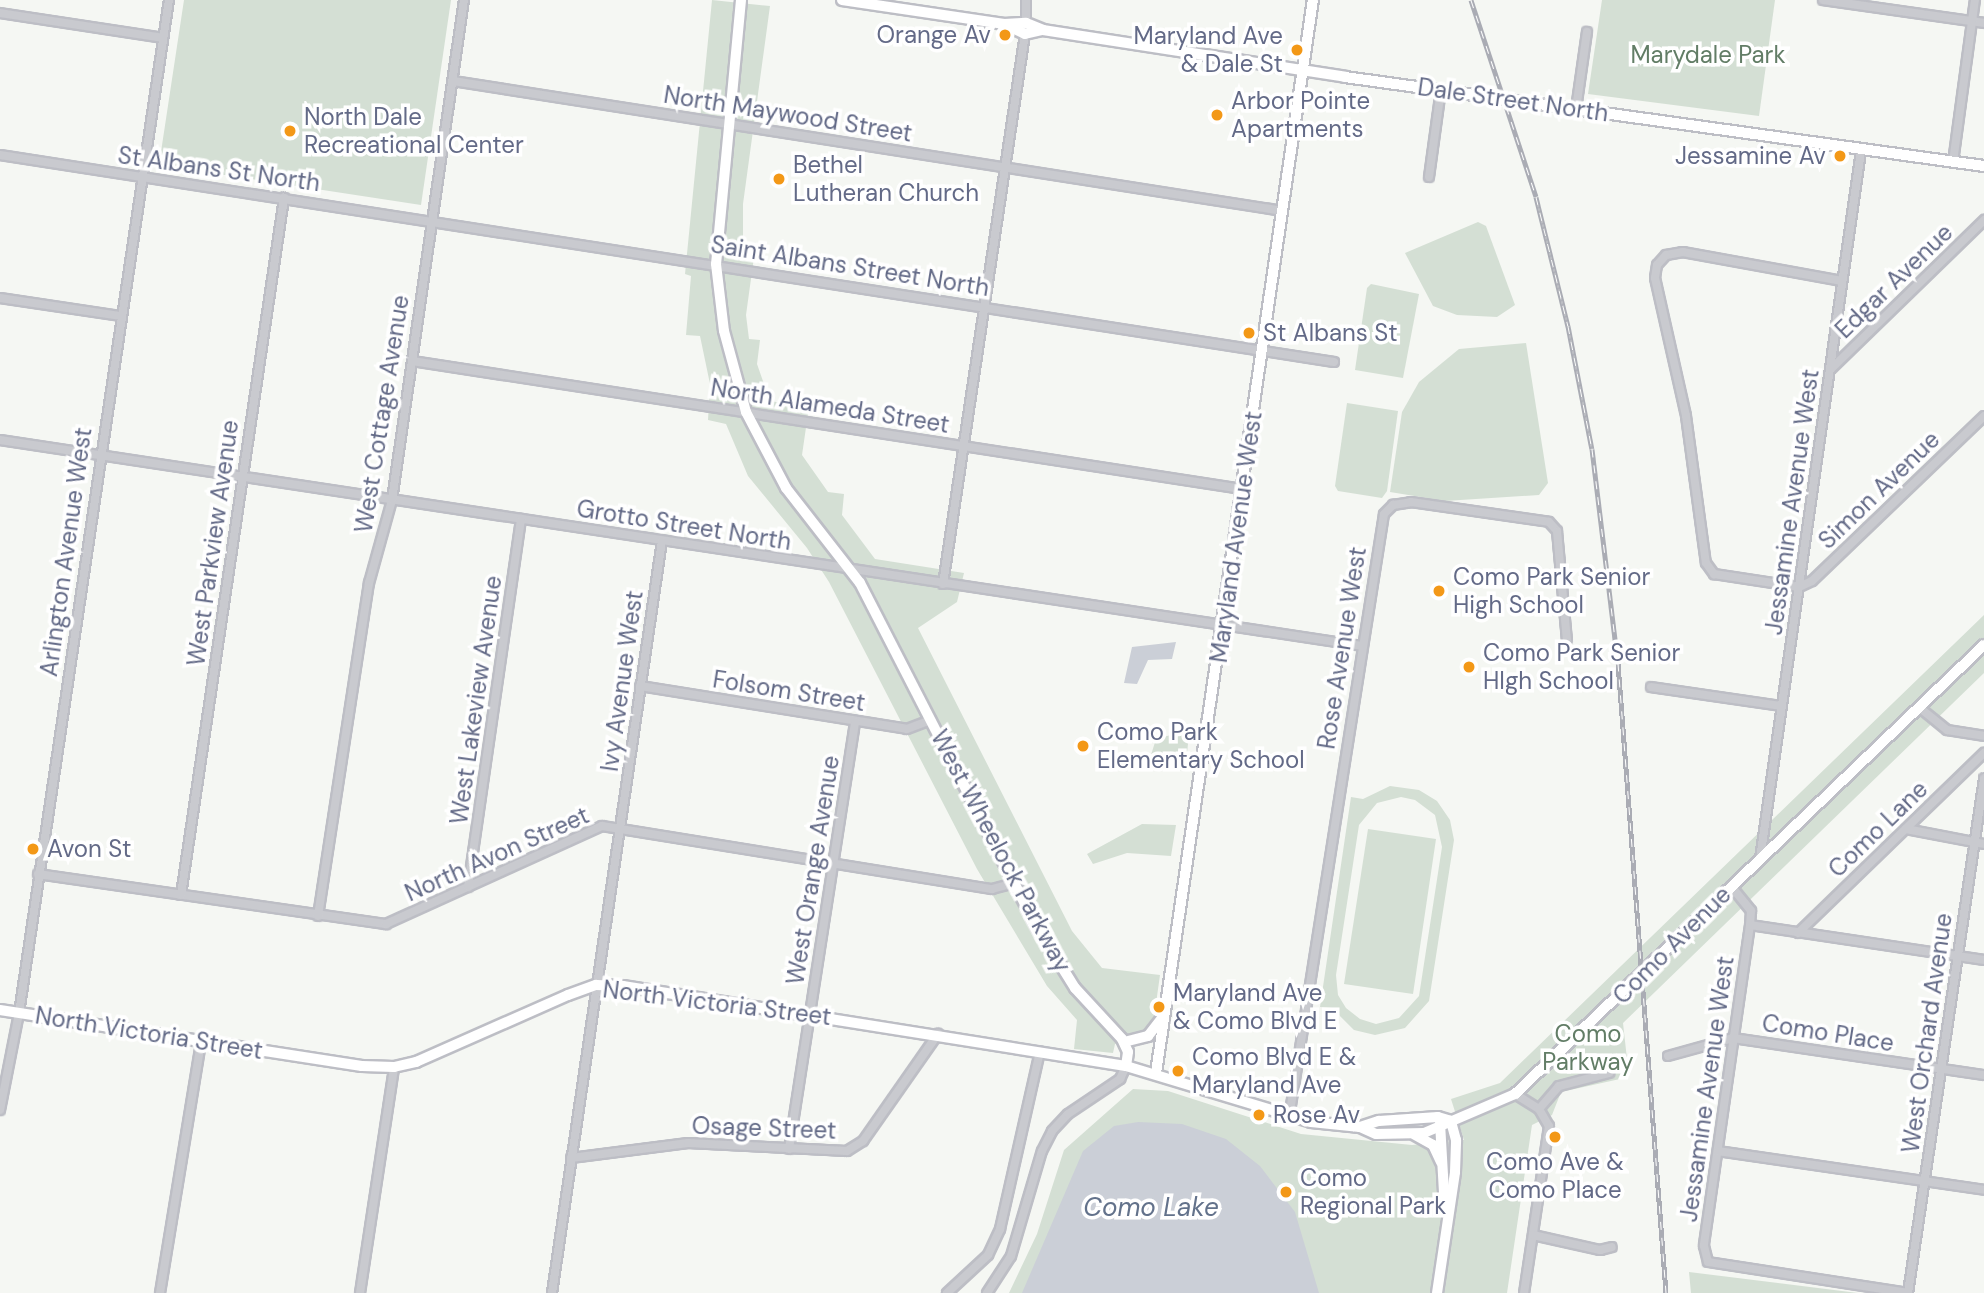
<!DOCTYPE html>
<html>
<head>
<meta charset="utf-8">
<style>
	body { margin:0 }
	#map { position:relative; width:1984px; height:1293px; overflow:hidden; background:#f5f7f3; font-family:"DM Sans",sans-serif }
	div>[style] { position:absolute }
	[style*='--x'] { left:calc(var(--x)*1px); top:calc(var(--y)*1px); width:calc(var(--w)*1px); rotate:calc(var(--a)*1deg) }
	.green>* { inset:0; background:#d4dfd4 }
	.water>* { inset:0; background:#cbcfd7 }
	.roads { filter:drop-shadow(2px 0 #bdbec5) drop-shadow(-2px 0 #bdbec5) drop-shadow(0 2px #bdbec5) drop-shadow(0 -2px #bdbec5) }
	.street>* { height:8px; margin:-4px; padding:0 4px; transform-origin:4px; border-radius:4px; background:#c9cacf }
	.secondary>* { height:10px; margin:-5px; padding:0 5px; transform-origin:5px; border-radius:5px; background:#fff }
	.rail>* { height:5px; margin-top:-2.5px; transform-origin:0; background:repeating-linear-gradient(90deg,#fff 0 8px,#aaacb4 0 16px); box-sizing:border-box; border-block:2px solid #aaacb4 }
	.dots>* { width:19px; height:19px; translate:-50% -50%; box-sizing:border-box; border:4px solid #fff; border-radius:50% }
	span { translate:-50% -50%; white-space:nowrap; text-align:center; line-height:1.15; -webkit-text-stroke:7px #fff; paint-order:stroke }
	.poi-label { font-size:24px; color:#636a87 }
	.right { translate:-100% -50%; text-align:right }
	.left { translate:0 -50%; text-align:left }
	.park-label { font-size:24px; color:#627d66 }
	.street-label { font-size:24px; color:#636a87 }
	.water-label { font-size:26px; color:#63728b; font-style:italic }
</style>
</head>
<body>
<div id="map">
	<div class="green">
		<div style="clip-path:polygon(184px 0,451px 0,421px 205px,159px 165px)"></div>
		<div style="clip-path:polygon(712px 0,770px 6px,743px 204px,743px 257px,754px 257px,746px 315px,749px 339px,760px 340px,757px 364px,770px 401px,809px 407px,802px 455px,828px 492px,844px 494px,842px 515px,875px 559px,964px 573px,957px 602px,918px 628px,1072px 931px,1102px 968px,1160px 975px,1153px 1025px,1138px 1035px,1130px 1034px,1115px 1044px,1113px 1053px,1074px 1049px,1077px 1020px,1047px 986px,977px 869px,829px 582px,807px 548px,748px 476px,726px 424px,708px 420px,710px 384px,700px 336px,686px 335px,691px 276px,685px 274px)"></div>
		<div style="clip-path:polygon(1602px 0,1775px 0,1759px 116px,1588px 94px)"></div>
		<div style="clip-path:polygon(1478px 222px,1486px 226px,1515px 305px,1497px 317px,1457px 315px,1433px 306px,1405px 253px)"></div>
		<div style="clip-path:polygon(1371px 284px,1419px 294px,1403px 378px,1355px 370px,1367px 288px)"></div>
		<div style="clip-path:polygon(1526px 343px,1548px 483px,1539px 495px,1445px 501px,1390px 492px,1402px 412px,1419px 382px,1459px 349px)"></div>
		<div style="clip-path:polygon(1347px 403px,1398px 411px,1387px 491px,1382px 498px,1338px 491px,1335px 486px)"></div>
		<div style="clip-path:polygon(1984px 615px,1984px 673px,1623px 1023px,1629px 1077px,1561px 1092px,1552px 1115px,1532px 1125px,1507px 1293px,1009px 1293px,1037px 1234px,1064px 1150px,1133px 1089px,1168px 1091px,1301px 1134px,1412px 1145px,1464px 1140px,1451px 1099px,1500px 1083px)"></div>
		<div style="clip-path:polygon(1178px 733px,1189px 735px,1185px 771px,1147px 768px,1156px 739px)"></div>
		<div style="clip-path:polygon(evenodd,1390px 786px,1419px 790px,1437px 801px,1450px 820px,1454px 840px,1429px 1001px,1405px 1028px,1375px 1035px,1354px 1030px,1332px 1008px,1320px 1007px,1351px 797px,1363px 799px,1390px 786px,1401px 797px,1415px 800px,1435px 815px,1442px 847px,1419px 996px,1399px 1018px,1376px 1024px,1360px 1019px,1346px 1008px,1338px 995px,1336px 975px,1359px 825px,1377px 803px,1401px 797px)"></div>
		<div style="clip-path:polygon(1142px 824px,1176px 825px,1171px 856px,1127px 853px,1093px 864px,1087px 854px)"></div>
		<div style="clip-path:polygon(1368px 829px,1436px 839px,1413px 994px,1344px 984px)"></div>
		<div style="clip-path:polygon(1689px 1272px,1858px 1293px,1691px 1293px)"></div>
	</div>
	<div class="water">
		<div style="clip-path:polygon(1176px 642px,1172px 659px,1148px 660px,1137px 684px,1124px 683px,1132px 647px)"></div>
		<div style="clip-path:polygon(1138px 1122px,1182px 1124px,1226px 1139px,1260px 1166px,1295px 1212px,1319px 1293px,1022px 1293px,1083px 1151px,1114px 1126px)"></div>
	</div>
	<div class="roads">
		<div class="street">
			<div style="--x:1026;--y:0;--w:23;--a:90"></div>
			<div style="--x:1823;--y:0;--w:163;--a:8.1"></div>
			<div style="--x:0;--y:13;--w:165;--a:8.7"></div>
			<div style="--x:453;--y:81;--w:840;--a:8.9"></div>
			<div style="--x:1576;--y:109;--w:78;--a:-81.9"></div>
			<div style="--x:0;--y:155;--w:1350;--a:8.82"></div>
			<div style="--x:1953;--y:162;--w:163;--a:-82.3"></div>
			<div style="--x:1429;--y:177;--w:89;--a:-82.2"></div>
			<div style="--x:1842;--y:281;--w:162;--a:-169.7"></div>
			<div style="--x:1683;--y:252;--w:17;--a:170"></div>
			<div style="--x:1666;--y:255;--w:13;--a:132"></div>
			<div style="--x:1657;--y:265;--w:13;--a:99"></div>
			<div style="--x:1655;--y:278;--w:141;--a:77.3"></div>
			<div style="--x:1686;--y:416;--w:148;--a:82.3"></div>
			<div style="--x:1706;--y:563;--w:14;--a:54"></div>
			<div style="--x:1714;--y:574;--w:86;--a:8.7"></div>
			<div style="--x:1799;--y:587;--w:14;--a:-25"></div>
			<div style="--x:1812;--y:581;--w:238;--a:-43.8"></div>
			<div style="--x:0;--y:298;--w:121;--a:8.5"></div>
			<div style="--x:412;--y:361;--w:840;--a:8.77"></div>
			<div style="--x:1831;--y:369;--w:214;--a:-44.2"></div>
			<div style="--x:0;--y:440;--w:1377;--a:8.6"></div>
			<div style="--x:943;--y:584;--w:556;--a:-81.52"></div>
			<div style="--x:640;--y:686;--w:270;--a:9.1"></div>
			<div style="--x:907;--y:729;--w:26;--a:-21"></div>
			<div style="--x:1651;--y:687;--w:132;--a:8.3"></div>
			<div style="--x:1920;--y:708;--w:35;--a:39"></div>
			<div style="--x:1947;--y:730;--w:37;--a:9"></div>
			<div style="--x:1906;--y:829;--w:79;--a:10.9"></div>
			<div style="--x:1760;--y:859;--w:715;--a:-81.88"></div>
			<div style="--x:38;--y:874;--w:352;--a:8.2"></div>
			<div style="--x:386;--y:924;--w:237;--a:-24.4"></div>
			<div style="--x:602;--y:826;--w:395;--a:9.2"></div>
			<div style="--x:992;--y:889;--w:23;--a:-15"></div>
			<div style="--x:1731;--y:886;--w:32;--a:51"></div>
			<div style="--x:1751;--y:911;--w:14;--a:94"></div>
			<div style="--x:1750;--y:925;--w:324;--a:98.2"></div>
			<div style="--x:1704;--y:1246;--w:16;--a:76"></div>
			<div style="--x:1708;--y:1262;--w:202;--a:8.8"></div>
			<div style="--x:468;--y:887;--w:372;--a:-81.8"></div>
			<div style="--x:181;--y:895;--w:705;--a:-81.59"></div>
			<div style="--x:318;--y:916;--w:337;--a:-81.3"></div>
			<div style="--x:369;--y:583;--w:86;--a:-74.5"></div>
			<div style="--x:392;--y:500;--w:505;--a:-81.81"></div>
			<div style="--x:1750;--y:925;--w:237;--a:8.5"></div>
			<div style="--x:1798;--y:933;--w:259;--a:-44.1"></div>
			<div style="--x:1668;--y:1056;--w:67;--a:-15.5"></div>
			<div style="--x:1733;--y:1038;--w:254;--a:8.4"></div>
			<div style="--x:1515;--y:1094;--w:28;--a:32"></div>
			<div style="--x:1539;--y:1109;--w:20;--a:60"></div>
			<div style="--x:1549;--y:1126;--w:169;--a:98.5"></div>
			<div style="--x:1539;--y:1109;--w:30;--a:-49"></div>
			<div style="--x:1559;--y:1086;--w:52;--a:-14.6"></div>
			<div style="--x:0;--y:1110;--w:99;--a:-78.9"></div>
			<div style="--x:19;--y:1013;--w:1024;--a:-81.58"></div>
			<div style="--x:1289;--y:1118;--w:611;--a:-81.06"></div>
			<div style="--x:1384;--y:514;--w:13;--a:-45"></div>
			<div style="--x:1393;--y:505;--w:18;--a:-9"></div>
			<div style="--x:1411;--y:502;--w:139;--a:8.2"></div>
			<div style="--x:1549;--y:522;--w:12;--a:48"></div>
			<div style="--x:1557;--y:531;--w:109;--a:84.8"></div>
			<div style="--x:789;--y:1149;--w:433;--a:-81.2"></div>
			<div style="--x:1718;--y:1151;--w:269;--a:8.3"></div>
			<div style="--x:571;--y:1158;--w:118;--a:-7.3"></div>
			<div style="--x:688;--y:1143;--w:159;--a:2.9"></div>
			<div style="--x:847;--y:1151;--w:19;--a:-32"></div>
			<div style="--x:863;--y:1141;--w:131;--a:-55"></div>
			<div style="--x:1533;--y:1235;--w:69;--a:12.6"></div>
			<div style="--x:1600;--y:1250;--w:12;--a:-14"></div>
			<div style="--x:160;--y:1293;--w:254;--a:-80.7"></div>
			<div style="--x:360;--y:1293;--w:229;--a:-81.4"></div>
			<div style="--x:552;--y:1293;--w:760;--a:-81.68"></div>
			<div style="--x:947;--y:1293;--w:56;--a:-42.8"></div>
			<div style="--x:988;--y:1255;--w:29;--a:-65"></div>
			<div style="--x:1000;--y:1229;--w:182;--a:-77.3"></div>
			<div style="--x:987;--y:1293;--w:44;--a:-57"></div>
			<div style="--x:1011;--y:1256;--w:109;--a:-73.6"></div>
			<div style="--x:1042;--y:1151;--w:22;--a:-63"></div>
			<div style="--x:1052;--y:1131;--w:23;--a:-47"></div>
			<div style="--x:1068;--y:1114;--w:63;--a:-33.9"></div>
			<div style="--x:1120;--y:1079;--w:14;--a:-65"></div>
			<div style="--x:1908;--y:1293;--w:520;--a:-81.59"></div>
		</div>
		<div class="secondary">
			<div style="--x:741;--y:0;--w:265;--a:95.4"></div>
			<div style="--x:716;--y:264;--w:67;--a:83.2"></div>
			<div style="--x:724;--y:331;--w:84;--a:74.8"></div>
			<div style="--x:746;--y:412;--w:86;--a:62.2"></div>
			<div style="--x:786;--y:488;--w:120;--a:52.1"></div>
			<div style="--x:860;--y:583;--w:387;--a:62.8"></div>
			<div style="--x:1037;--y:927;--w:72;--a:58.1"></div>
			<div style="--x:1075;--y:988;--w:69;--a:47.3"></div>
			<div style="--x:1122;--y:1039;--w:14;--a:65"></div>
			<div style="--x:1128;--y:1052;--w:14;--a:98"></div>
			<div style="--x:842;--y:0;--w:164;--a:8.4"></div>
			<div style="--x:1004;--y:24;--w:22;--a:-3"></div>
			<div style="--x:1026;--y:23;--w:18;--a:22"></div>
			<div style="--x:1043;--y:30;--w:306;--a:8.8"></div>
			<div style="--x:1345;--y:77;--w:645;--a:7.93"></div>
			<div style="--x:1006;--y:25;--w:21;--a:25"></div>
			<div style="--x:1025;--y:34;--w:18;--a:-13"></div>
			<div style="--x:0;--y:1010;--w:366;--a:8.8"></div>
			<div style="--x:362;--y:1066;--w:32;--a:2"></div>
			<div style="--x:394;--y:1067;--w:23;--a:-13"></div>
			<div style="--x:416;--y:1062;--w:166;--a:-23.8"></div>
			<div style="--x:568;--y:995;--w:30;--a:-20"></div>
			<div style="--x:596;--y:985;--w:27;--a:2"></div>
			<div style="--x:623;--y:986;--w:509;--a:9.04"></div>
			<div style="--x:1126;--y:1066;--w:193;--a:16.8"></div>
			<div style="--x:1311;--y:1122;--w:49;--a:5.8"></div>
			<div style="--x:1360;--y:1127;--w:20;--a:-18"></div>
			<div style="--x:1379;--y:1121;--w:59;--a:-3.9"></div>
			<div style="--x:1438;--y:1117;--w:14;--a:17"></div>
			<div style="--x:1124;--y:1042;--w:25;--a:-14"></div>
			<div style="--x:1148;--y:1036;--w:23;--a:-52"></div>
			<div style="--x:1156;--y:1073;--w:1084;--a:-81.68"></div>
			<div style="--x:1440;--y:1123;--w:88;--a:86.7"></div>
			<div style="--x:1360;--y:1127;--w:17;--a:24"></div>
			<div style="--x:1376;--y:1134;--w:48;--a:-1.2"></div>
			<div style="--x:1424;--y:1133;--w:99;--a:-23.2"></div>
			<div style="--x:1515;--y:1094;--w:649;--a:-43.75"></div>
			<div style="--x:1415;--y:1135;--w:21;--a:29"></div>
			<div style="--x:1433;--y:1145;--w:19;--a:65"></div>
			<div style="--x:1437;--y:1293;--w:122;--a:-81.5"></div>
			<div style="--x:1455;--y:1172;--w:32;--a:-88"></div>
			<div style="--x:1456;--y:1140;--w:20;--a:-105"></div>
		</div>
	</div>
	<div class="rail">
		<div style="--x:1471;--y:0;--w:207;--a:71.7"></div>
		<div style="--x:1536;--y:197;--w:133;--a:76.1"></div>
		<div style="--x:1568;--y:326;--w:125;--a:79"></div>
		<div style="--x:1592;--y:449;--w:216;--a:83.1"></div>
		<div style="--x:1618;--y:663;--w:632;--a:85.64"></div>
	</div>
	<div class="dots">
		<div style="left:1005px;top:35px;background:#f39817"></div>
		<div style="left:1297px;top:50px;background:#f39817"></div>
		<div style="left:1217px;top:115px;background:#f39817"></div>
		<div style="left:290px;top:131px;background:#f39817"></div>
		<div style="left:1840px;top:156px;background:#f39817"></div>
		<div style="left:779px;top:179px;background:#f39817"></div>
		<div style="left:1249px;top:333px;background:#f39817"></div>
		<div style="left:1439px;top:591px;background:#f39817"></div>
		<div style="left:1469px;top:667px;background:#f39817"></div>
		<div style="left:1083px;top:746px;background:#f39817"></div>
		<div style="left:33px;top:849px;background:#f39817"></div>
		<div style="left:1159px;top:1007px;background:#f39817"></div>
		<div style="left:1178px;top:1071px;background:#f39817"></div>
		<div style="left:1259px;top:1115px;background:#f39817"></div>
		<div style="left:1555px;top:1137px;background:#f39817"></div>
		<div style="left:1286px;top:1192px;background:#f39817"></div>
	</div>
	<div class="poi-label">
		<span class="right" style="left:991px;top:35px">Orange Av</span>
		<span class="right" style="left:1283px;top:50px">Maryland Ave<br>&amp; Dale St</span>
		<span class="left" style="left:1231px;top:115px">Arbor Pointe<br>Apartments</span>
		<span class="left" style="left:304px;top:131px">North Dale<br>Recreational Center</span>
		<span class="right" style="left:1826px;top:156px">Jessamine Av</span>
		<span class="left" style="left:793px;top:179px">Bethel<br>Lutheran Church</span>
		<span class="left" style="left:1263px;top:333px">St Albans St</span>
		<span class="left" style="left:1453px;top:591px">Como Park Senior<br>High School</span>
		<span class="left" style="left:1483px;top:667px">Como Park Senior<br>HIgh School</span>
		<span class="left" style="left:1097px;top:746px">Como Park<br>Elementary School</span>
		<span class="left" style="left:47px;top:849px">Avon St</span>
		<span class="left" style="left:1173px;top:1007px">Maryland Ave<br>&amp; Como Blvd E</span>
		<span class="left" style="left:1192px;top:1071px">Como Blvd E &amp;<br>Maryland Ave</span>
		<span class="left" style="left:1273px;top:1115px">Rose Av</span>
		<span style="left:1555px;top:1176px">Como Ave &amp;<br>Como Place</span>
		<span class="left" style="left:1300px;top:1192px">Como<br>Regional Park</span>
	</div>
	<div class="park-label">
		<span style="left:1708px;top:55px">Marydale Park</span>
		<span style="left:1588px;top:1048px">Como<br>Parkway</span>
	</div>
	<div class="street-label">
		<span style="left:1513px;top:100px;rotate:8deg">Dale Street North</span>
		<span style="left:788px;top:114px;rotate:9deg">North Maywood Street</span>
		<span style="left:219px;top:169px;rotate:8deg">St Albans St North</span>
		<span style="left:850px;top:266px;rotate:9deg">Saint Albans Street North</span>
		<span style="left:1894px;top:281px;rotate:-44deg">Edgar Avenue</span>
		<span style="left:830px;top:406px;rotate:9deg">North Alameda Street</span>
		<span style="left:382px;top:414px;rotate:-81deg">West Cottage Avenue</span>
		<span style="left:1879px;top:490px;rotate:-44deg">Simon Avenue</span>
		<span style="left:1792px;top:502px;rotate:-82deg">Jessamine Avenue West</span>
		<span style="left:684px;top:525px;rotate:9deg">Grotto Street North</span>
		<span style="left:1236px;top:537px;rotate:-82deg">Maryland Avenue West</span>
		<span style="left:213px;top:543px;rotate:-82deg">West Parkview Avenue</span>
		<span style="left:66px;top:552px;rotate:-82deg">Arlington Avenue West</span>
		<span style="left:1342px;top:648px;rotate:-81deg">Rose Avenue West</span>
		<span style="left:622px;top:681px;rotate:-82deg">Ivy Avenue West</span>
		<span style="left:789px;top:691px;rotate:9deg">Folsom Street</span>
		<span style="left:476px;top:700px;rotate:-82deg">West Lakeview Avenue</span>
		<span style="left:1878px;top:829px;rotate:-44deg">Como Lane</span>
		<span style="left:1001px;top:851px;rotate:62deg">West Wheelock Parkway</span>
		<span style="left:497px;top:854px;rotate:-24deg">North Avon Street</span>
		<span style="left:813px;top:870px;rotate:-81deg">West Orange Avenue</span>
		<span style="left:1672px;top:945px;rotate:-45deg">Como Avenue</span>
		<span style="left:717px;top:1003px;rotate:7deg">North Victoria Street</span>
		<span style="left:149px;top:1033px;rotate:9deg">North Victoria Street</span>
		<span style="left:1828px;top:1033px;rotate:9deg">Como Place</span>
		<span style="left:1927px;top:1033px;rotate:-82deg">West Orchard Avenue</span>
		<span style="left:1707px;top:1089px;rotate:-82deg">Jessamine Avenue West</span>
		<span style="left:764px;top:1128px;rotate:2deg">Osage Street</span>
	</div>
	<div class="water-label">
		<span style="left:1151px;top:1208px">Como Lake</span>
	</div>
</div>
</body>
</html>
